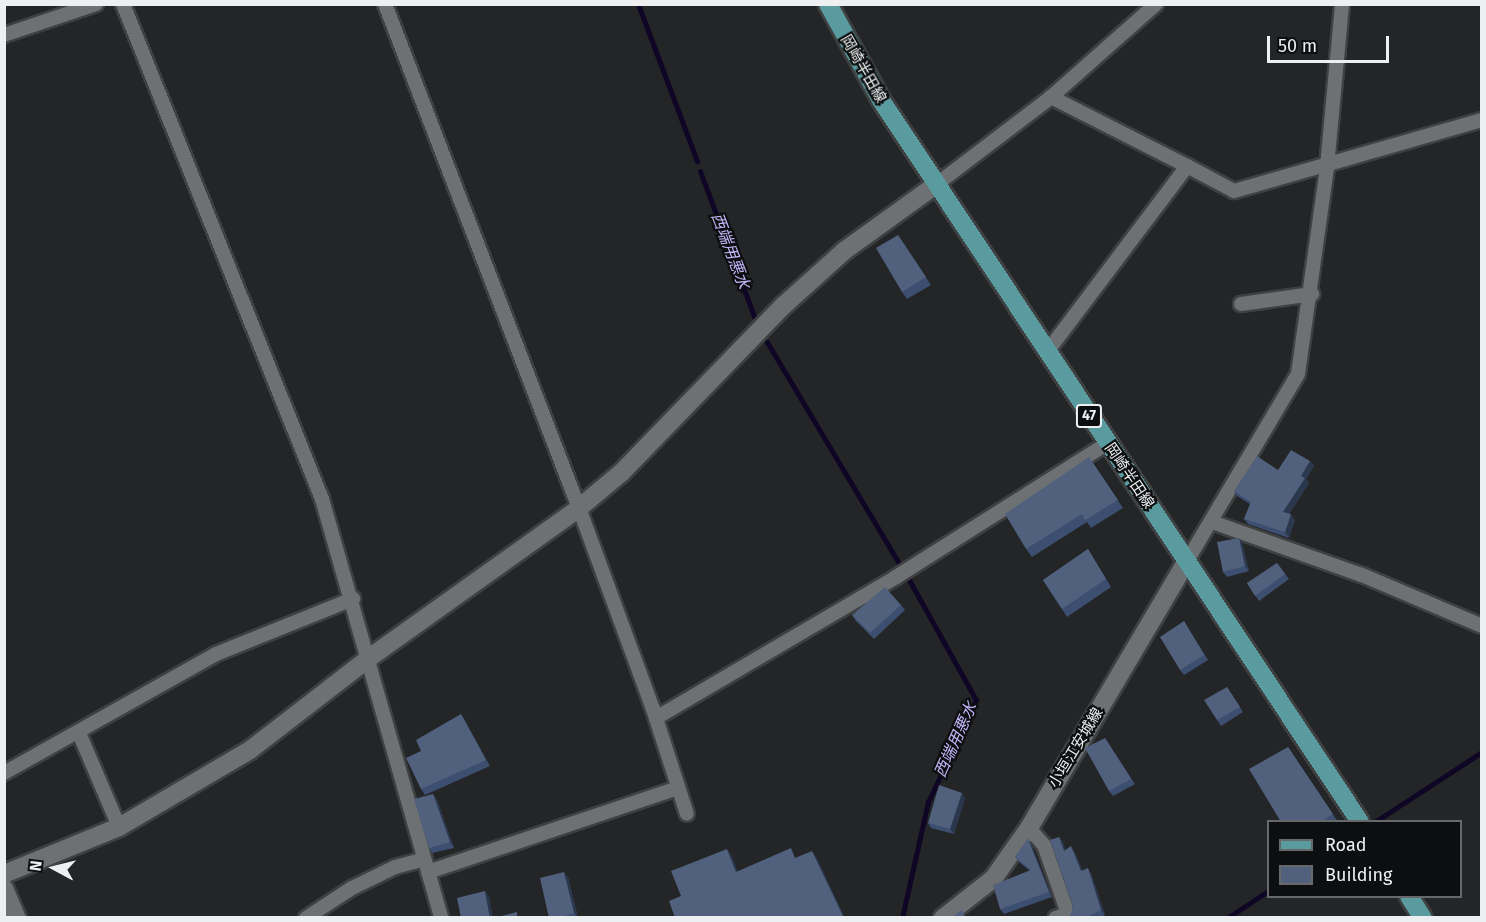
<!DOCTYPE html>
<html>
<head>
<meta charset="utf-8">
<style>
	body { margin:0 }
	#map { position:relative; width:1486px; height:922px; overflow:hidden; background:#232527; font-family:"Fira Sans","Noto Sans JP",sans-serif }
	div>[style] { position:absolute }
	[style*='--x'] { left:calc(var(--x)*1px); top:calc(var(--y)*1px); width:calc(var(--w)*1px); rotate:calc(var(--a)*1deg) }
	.stream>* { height:5px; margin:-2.5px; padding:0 2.5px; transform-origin:2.5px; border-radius:2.5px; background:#0f0525 }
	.roads { filter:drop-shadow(2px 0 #3e4041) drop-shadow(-2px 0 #3e4041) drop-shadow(0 2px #3e4041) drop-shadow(0 -2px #3e4041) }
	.street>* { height:14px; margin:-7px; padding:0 7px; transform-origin:7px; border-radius:7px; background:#6e7173 }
	.secondary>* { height:18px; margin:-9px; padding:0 9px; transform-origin:9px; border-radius:9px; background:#6e7173 }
	.primary>* { height:18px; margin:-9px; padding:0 9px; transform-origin:9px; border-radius:9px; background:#5a9b9f }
	.wall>* { inset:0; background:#3d4f70 }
	.shaded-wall>* { inset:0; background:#2b374d }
	.building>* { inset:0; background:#50607d }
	span { translate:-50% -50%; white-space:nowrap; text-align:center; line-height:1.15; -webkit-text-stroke:4.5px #0d0e0f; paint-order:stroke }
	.shield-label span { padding:2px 4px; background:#0d0e0f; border:2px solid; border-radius:4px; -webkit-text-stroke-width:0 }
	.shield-label { font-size:14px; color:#edeff0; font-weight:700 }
	.street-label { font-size:15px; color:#edeff0 }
	.water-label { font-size:16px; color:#c1b4f7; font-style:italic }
	.frame { position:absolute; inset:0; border:6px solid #edeff0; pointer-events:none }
	.legend { position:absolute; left:1267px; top:820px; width:195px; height:78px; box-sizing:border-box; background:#0d0e0f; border:2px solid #676869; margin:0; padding:8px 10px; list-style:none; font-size:18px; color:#edeff0 }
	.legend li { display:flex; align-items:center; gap:12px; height:30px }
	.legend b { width:30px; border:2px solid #676869 }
	.north { position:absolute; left:24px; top:838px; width:60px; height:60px; -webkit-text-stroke:4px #0d0e0f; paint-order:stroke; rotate:277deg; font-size:16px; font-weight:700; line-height:24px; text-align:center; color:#edeff0 }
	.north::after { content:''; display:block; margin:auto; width:21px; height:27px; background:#edeff0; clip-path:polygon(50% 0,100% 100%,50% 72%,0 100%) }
	.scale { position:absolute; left:1267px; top:36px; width:122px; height:27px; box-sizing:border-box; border:3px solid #edeff0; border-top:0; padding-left:8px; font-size:18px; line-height:21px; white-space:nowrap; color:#edeff0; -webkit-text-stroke:4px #0d0e0f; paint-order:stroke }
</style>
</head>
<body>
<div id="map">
	<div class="stream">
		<div style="--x:638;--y:4;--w:168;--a:69.4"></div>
		<div style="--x:700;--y:171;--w:166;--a:69.6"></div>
		<div style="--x:767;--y:342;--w:262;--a:59.2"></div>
		<div style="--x:1376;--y:821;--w:126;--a:-33.1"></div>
		<div style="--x:902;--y:918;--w:119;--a:-77.4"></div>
		<div style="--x:928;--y:802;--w:113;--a:-64.8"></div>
		<div style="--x:976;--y:700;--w:142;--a:-119.1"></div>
		<div style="--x:1227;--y:918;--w:49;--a:-33.4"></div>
	</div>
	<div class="roads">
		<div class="street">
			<div style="--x:123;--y:4;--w:534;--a:68.1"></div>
			<div style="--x:322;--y:499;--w:436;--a:74.1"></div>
			<div style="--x:385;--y:4;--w:540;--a:68.95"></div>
			<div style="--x:579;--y:508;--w:214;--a:69.8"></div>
			<div style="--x:653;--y:709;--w:110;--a:72.1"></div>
			<div style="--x:4;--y:35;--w:97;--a:-18.6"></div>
			<div style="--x:1051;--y:97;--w:153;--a:26.9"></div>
			<div style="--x:937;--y:184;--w:143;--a:-37.3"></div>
			<div style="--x:1051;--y:97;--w:140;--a:-41.5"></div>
			<div style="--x:1241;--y:304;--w:72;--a:-8"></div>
			<div style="--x:1047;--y:352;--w:233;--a:-53"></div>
			<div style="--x:1187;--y:166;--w:53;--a:28"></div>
			<div style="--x:1234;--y:191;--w:258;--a:-16"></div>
			<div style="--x:1212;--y:522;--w:159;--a:19.5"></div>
			<div style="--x:1362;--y:575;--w:130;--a:23"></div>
			<div style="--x:1187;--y:561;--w:217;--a:-59.3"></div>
			<div style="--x:1298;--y:374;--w:209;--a:-82"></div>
			<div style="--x:1327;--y:167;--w:164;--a:-84.7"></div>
			<div style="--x:656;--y:718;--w:278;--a:-30.4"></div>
			<div style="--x:896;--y:577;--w:251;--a:-32.3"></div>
			<div style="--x:79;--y:733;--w:102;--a:66.9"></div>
			<div style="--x:4;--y:773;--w:243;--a:-29.3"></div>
			<div style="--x:216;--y:654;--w:148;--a:-21.9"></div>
			<div style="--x:1029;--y:828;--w:23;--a:49"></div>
			<div style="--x:1044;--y:845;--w:73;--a:70.8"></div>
			<div style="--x:1068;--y:914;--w:13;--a:162"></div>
			<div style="--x:428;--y:872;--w:264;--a:-18.6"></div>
			<div style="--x:306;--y:918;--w:55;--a:-33.1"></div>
			<div style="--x:352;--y:888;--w:48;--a:-26"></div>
			<div style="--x:395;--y:867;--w:30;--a:-15"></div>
		</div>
		<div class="secondary">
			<div style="--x:4;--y:874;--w:124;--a:-22.2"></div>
			<div style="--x:119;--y:827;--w:152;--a:-30.4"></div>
			<div style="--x:250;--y:750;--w:150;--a:-37.7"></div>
			<div style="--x:369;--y:658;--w:258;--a:-35.5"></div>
			<div style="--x:579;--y:508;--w:56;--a:-39.9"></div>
			<div style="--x:622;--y:472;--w:231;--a:-45.9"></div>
			<div style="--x:783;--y:306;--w:82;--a:-42"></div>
			<div style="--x:844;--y:251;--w:115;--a:-35.8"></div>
			<div style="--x:4;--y:888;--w:33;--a:67"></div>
			<div style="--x:943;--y:918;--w:63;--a:-38"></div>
			<div style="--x:993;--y:879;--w:62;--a:-54.8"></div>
			<div style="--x:1029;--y:828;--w:310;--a:-59.4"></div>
		</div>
		<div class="primary">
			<div style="--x:828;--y:4;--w:110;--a:61.1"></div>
			<div style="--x:881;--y:100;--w:866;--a:56.44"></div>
			<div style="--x:1409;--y:896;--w:26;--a:58"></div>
		</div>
	</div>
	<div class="wall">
		<div style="clip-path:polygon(898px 235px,931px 285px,907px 299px,902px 292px)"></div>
		<div style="clip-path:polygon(1089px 457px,1123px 508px,1091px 528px,1087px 522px,1032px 557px,1026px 549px)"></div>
		<div style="clip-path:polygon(1310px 461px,1314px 466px,1306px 479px,1309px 483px,1289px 514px,1295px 520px,1289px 538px,1248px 524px,1244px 519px,1250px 504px,1237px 496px,1234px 491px,1278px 470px)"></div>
		<div style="clip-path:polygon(1239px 538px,1242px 543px,1249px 571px,1227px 577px,1223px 572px)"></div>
		<div style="clip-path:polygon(1088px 549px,1111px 587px,1067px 617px,1043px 580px)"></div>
		<div style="clip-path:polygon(1277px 563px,1289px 579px,1259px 601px,1247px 583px)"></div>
		<div style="clip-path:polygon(901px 605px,905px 610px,874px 639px,856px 621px,852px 615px)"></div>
		<div style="clip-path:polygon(1184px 621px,1208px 660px,1184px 675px,1180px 670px)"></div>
		<div style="clip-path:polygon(1227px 687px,1243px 712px,1221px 726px,1217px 720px)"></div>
		<div style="clip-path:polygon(461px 714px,490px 766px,425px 795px,421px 789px,421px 751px)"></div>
		<div style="clip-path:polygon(1105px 738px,1135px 784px,1113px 796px,1109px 791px)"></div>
		<div style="clip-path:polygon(1288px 747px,1338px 822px,1281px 822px)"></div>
		<div style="clip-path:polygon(433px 794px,437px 800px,454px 848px,432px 853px,429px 848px)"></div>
		<div style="clip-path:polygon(965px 798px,954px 834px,931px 828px,928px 823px)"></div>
		<div style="clip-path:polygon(1059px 837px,1063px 842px,1065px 850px,1074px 851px,1082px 870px,1091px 873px,1105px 915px,1100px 918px,1064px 918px,1071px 915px,1073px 906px)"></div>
		<div style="clip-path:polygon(1028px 839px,1031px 844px,1052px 897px,1004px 914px,1000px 909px,1029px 870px,1019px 862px,1015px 857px)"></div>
		<div style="clip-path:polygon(568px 877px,578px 918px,549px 918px)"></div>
	</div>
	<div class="shaded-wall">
		<div style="clip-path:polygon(1310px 461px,1314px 466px,1306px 479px,1309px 483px,1287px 517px,1283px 512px,1301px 476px)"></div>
		<div style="clip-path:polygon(1291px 514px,1295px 520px,1289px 538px,1285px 532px)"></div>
		<div style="clip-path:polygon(1239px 538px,1242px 543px,1249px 571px,1245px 566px)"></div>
		<div style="clip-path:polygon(461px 714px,465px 720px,490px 766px,486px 760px)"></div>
		<div style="clip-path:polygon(962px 793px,965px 798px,954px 834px,950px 829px)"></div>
		<div style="clip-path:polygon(433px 794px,437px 800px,454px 848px,450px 842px)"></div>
		<div style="clip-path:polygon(1059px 837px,1063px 842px,1067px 856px,1064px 851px)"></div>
		<div style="clip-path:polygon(1028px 839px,1031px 844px,1052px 897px,1049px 892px)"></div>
		<div style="clip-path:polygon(1071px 846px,1074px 851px,1085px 876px,1081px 871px)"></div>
		<div style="clip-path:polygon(727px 849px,732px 856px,741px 880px,736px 872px)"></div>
		<div style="clip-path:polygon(812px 851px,817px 858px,845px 918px,844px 918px)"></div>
		<div style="clip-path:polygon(1088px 868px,1091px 873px,1105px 915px,1101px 910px)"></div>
		<div style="clip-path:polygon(564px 872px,568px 877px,578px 918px,574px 913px)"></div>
		<div style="clip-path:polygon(485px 891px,489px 896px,493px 918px,490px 918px)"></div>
	</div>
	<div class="building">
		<div style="clip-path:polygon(898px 235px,926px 277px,902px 292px,876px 248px)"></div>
		<div style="clip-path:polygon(1291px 450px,1310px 461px,1301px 476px,1305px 478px,1283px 512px,1291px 514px,1285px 532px,1244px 519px,1251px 502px,1234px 491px,1257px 456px,1278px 470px)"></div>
		<div style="clip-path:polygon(1089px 457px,1118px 500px,1085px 520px,1082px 514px,1026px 549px,1005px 514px)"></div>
		<div style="clip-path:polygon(1239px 538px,1245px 566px,1223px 572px,1217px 542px)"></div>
		<div style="clip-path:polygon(1088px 549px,1106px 579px,1062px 609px,1043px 580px)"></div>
		<div style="clip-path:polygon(1277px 563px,1285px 574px,1255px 596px,1247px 583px)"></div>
		<div style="clip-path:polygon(885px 587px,901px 605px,870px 633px,852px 615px)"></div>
		<div style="clip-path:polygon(1184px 621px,1204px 655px,1180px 670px,1160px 637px)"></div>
		<div style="clip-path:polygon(1227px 687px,1240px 707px,1217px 720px,1204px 700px)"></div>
		<div style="clip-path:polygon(461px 714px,486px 760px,421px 789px,406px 758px,421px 751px,416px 740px)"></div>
		<div style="clip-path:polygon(1105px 738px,1131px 779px,1109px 791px,1085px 748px)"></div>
		<div style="clip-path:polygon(1288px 747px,1333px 814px,1321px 822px,1281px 822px,1249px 769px)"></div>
		<div style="clip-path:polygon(939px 785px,962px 793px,950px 829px,928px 823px)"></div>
		<div style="clip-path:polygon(433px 794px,450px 842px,429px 848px,414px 799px)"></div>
		<div style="clip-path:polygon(1059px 837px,1064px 851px,1071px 846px,1081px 871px,1088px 868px,1101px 910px,1085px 918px,1064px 918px,1071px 915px,1073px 906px,1050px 840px)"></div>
		<div style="clip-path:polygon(1028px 839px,1049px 892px,1000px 909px,993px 885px,1031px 870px,1015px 857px)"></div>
		<div style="clip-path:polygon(791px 848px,795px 858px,812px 851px,844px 918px,675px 918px,669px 901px,681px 896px,671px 871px,727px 849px,736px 872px)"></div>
		<div style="clip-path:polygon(564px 872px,574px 913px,559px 918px,549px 918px,540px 878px)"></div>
		<div style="clip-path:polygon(485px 891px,490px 918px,461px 918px,457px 898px)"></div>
		<div style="clip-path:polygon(962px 910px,965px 918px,951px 918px)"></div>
		<div style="clip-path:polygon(517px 912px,517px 918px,494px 918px)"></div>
	</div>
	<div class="shield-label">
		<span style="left:1089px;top:416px">47</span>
	</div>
	<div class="street-label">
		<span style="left:863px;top:69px;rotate:60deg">岡崎半田線</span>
		<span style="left:1129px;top:476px;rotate:56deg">岡崎半田線</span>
		<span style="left:1076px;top:748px;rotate:-59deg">小垣江安城線</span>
	</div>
	<div class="water-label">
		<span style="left:730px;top:251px;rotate:69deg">西端用悪水</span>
		<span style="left:956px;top:740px;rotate:-66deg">西端用悪水</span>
	</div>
	<div class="frame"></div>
	<ul class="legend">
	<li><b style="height:8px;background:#5a9b9f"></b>Road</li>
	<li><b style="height:16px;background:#50607d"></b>Building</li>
	</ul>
	<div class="north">N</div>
	<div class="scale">50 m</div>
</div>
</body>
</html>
